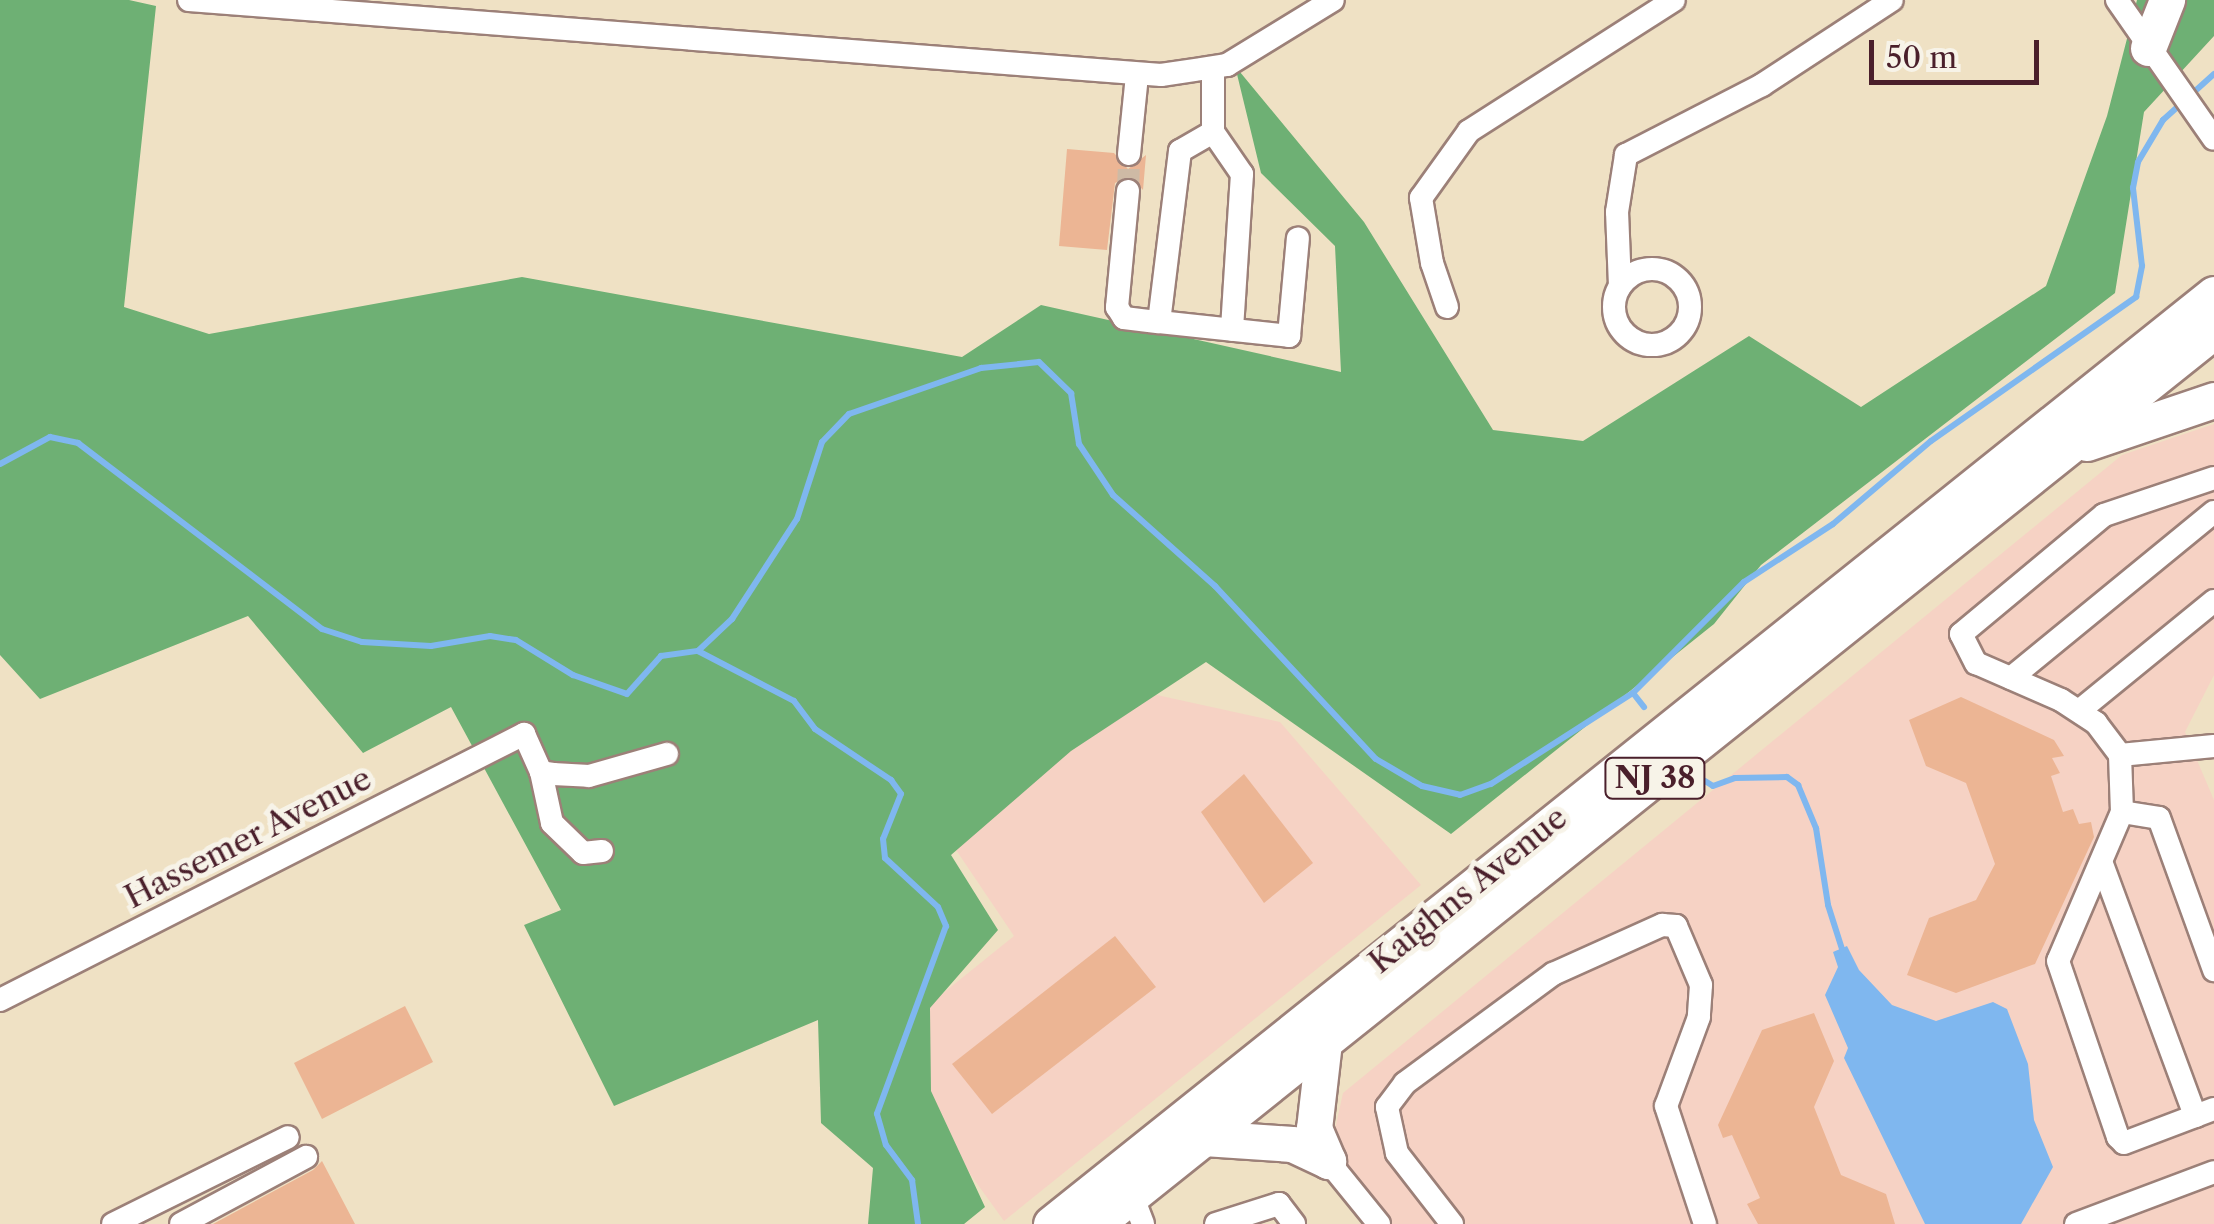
<!DOCTYPE html>
<html>
<head>
<meta charset="utf-8">
<style>
	body { margin:0 }
	#map { position:relative; width:2214px; height:1224px; overflow:hidden; background:#efe1c4; font-family:"Libre Caslon Text",serif }
	div>[style] { position:absolute }
	[style*='--x'] { left:calc(var(--x)*1px); top:calc(var(--y)*1px); width:calc(var(--w)*1px); rotate:calc(var(--a)*1deg) }
	.built>* { inset:0; background:#f6d2c4 }
	.forest>* { inset:0; background:#6eb074 }
	.water>* { inset:0; background:#7fb7ef }
	.stream>* { height:6px; margin:-3px; padding:0 3px; transform-origin:3px; border-radius:3px; background:#7fb7ef }
	.building>* { inset:0; background:#ecb594 }
	.minor-tunnel>* { height:22px; margin-top:-11px; transform-origin:0; background:repeating-linear-gradient(90deg,#cebaa5 0 22px,transparent 0 33px) }
	.roads { filter:drop-shadow(2px 0 #9c8078) drop-shadow(-2px 0 #9c8078) drop-shadow(0 2px #9c8078) drop-shadow(0 -2px #9c8078) }
	.minor>* { height:22px; margin:-11px; padding:0 11px; transform-origin:11px; border-radius:11px; background:#fff }
	.minor>.ring { margin:-11px; padding:0; box-sizing:content-box; background:none; border:22px solid #fff; border-radius:50% }
	.highway>* { height:35px; margin:-17.5px; padding:0 17.5px; transform-origin:17.5px; border-radius:17.5px; background:#fff }
	span { translate:-50% -50%; white-space:nowrap; text-align:center; line-height:1.15; -webkit-text-stroke:10px #f7f3e8; paint-order:stroke }
	.shield-label span { padding:2px 8px; background:#f7f3e8; border:2px solid; border-radius:8px; -webkit-text-stroke-width:0 }
	.shield-label { font-size:30px; color:#4a1f2b; font-weight:700 }
	.street-label { font-size:32px; color:#4a1f2b }
	.scale { position:absolute; left:1869px; top:40px; width:170px; height:45px; box-sizing:border-box; border:5px solid #4a1f2b; border-top:0; padding-left:12px; font-size:30px; line-height:35px; white-space:nowrap; color:#4a1f2b; -webkit-text-stroke:8px #f7f3e8; paint-order:stroke }
</style>
</head>
<body>
<div id="map">
	<div class="built">
		<div style="clip-path:polygon(2214px 424px,2214px 675px,2185px 732px,2214px 800px,2214px 1224px,1379px 1224px,1328px 1161px,1343px 1093px,2122px 455px)"></div>
		<div style="clip-path:polygon(1134px 690px,1280px 722px,1421px 885px,1004px 1221px,919px 1103px,921px 1011px,1014px 936px,946px 835px)"></div>
	</div>
	<div class="forest">
		<div style="clip-path:polygon(0 0,129px 0,156px 6px,124px 307px,209px 334px,522px 277px,962px 357px,1041px 305px,1341px 372px,1335px 246px,1261px 173px,1235px 66px,1364px 222px,1493px 430px,1583px 441px,1749px 336px,1861px 407px,2046px 286px,2107px 116px,2137px 0,2214px 0,2214px 36px,2144px 112px,2115px 293px,1761px 565px,1714px 624px,1451px 834px,1206px 662px,1071px 751px,951px 855px,998px 930px,930px 1008px,931px 1091px,985px 1207px,964px 1224px,868px 1224px,873px 1168px,821px 1123px,818px 1020px,614px 1106px,524px 925px,561px 910px,451px 707px,363px 753px,248px 616px,40px 699px,0 655px)"></div>
	</div>
	<div class="water">
		<div style="clip-path:polygon(1847px 946px,1859px 970px,1892px 1005px,1936px 1021px,1993px 1002px,2007px 1009px,2028px 1064px,2034px 1120px,2053px 1167px,2021px 1224px,1925px 1224px,1844px 1058px,1848px 1048px,1825px 995px,1838px 967px,1833px 952px)"></div>
	</div>
	<div class="stream">
		<div style="--x:0;--y:464;--w:57;--a:-28.4"></div>
		<div style="--x:50;--y:437;--w:29;--a:12"></div>
		<div style="--x:78;--y:443;--w:307;--a:37.3"></div>
		<div style="--x:322;--y:629;--w:42;--a:18"></div>
		<div style="--x:362;--y:642;--w:69;--a:3.3"></div>
		<div style="--x:431;--y:646;--w:60;--a:-9.6"></div>
		<div style="--x:490;--y:636;--w:26;--a:9"></div>
		<div style="--x:516;--y:640;--w:67;--a:31.6"></div>
		<div style="--x:573;--y:675;--w:57;--a:19.4"></div>
		<div style="--x:627;--y:694;--w:51;--a:-48.2"></div>
		<div style="--x:661;--y:656;--w:37;--a:-8"></div>
		<div style="--x:698;--y:651;--w:47;--a:-43.3"></div>
		<div style="--x:732;--y:619;--w:119;--a:-57"></div>
		<div style="--x:797;--y:519;--w:81;--a:-72"></div>
		<div style="--x:822;--y:442;--w:39;--a:-46"></div>
		<div style="--x:849;--y:414;--w:140;--a:-19.2"></div>
		<div style="--x:981;--y:368;--w:58;--a:-5.9"></div>
		<div style="--x:1039;--y:362;--w:45;--a:44.1"></div>
		<div style="--x:1071;--y:393;--w:52;--a:81.1"></div>
		<div style="--x:1079;--y:444;--w:61;--a:56.3"></div>
		<div style="--x:1113;--y:495;--w:137;--a:41.7"></div>
		<div style="--x:1215;--y:586;--w:236;--a:47.1"></div>
		<div style="--x:1376;--y:759;--w:53;--a:30.4"></div>
		<div style="--x:1422;--y:786;--w:39;--a:13"></div>
		<div style="--x:1460;--y:795;--w:33;--a:-20"></div>
		<div style="--x:1491;--y:784;--w:169;--a:-32.7"></div>
		<div style="--x:1633;--y:693;--w:157;--a:-45"></div>
		<div style="--x:1744;--y:582;--w:106;--a:-33.1"></div>
		<div style="--x:1833;--y:524;--w:128;--a:-40.3"></div>
		<div style="--x:1931;--y:441;--w:251;--a:-35.1"></div>
		<div style="--x:2136;--y:297;--w:32;--a:-79"></div>
		<div style="--x:2142;--y:266;--w:79;--a:-96.6"></div>
		<div style="--x:2133;--y:188;--w:26;--a:-79"></div>
		<div style="--x:2138;--y:162;--w:49;--a:-59.2"></div>
		<div style="--x:2163;--y:120;--w:69;--a:-42"></div>
		<div style="--x:698;--y:651;--w:108;--a:27.5"></div>
		<div style="--x:794;--y:701;--w:35;--a:53"></div>
		<div style="--x:815;--y:729;--w:92;--a:33.9"></div>
		<div style="--x:891;--y:780;--w:17;--a:54"></div>
		<div style="--x:901;--y:794;--w:48;--a:111.8"></div>
		<div style="--x:883;--y:839;--w:19;--a:84"></div>
		<div style="--x:885;--y:858;--w:72;--a:42.8"></div>
		<div style="--x:938;--y:907;--w:21;--a:67"></div>
		<div style="--x:946;--y:926;--w:200;--a:110.2"></div>
		<div style="--x:877;--y:1114;--w:32;--a:74"></div>
		<div style="--x:886;--y:1145;--w:44;--a:53.4"></div>
		<div style="--x:912;--y:1180;--w:44;--a:82.2"></div>
		<div style="--x:1633;--y:693;--w:18;--a:52"></div>
		<div style="--x:1705;--y:781;--w:9;--a:32"></div>
		<div style="--x:1713;--y:786;--w:23;--a:-20"></div>
		<div style="--x:1735;--y:778;--w:52;--a:-1.1"></div>
		<div style="--x:1787;--y:777;--w:14;--a:36"></div>
		<div style="--x:1798;--y:785;--w:47;--a:67.3"></div>
		<div style="--x:1816;--y:828;--w:78;--a:81.1"></div>
		<div style="--x:1828;--y:905;--w:52;--a:72.3"></div>
	</div>
	<div class="building">
		<div style="clip-path:polygon(1067px 149px,1114px 153px,1128px 169px,1146px 155px,1143px 190px,1130px 176px,1115px 183px,1107px 250px,1059px 246px)"></div>
		<div style="clip-path:polygon(1961px 697px,2054px 740px,2064px 756px,2052px 758px,2060px 773px,2051px 776px,2063px 812px,2073px 809px,2079px 824px,2091px 822px,2094px 837px,2035px 964px,1956px 993px,1907px 975px,1929px 918px,1976px 900px,1995px 864px,1966px 783px,1926px 766px,1909px 720px)"></div>
		<div style="clip-path:polygon(1244px 774px,1313px 863px,1264px 903px,1201px 812px)"></div>
		<div style="clip-path:polygon(1115px 936px,1156px 987px,992px 1114px,952px 1064px)"></div>
		<div style="clip-path:polygon(405px 1006px,433px 1062px,322px 1119px,294px 1063px)"></div>
		<div style="clip-path:polygon(1814px 1013px,1834px 1061px,1814px 1107px,1841px 1175px,1886px 1194px,1895px 1224px,1758px 1224px,1747px 1204px,1760px 1198px,1732px 1135px,1723px 1138px,1718px 1125px,1762px 1030px)"></div>
		<div style="clip-path:polygon(322px 1161px,355px 1224px,213px 1224px,313px 1170px)"></div>
	</div>
	<div class="minor-tunnel">
		<div style="--x:1128;--y:191;--w:37;--a:-88"></div>
	</div>
	<div class="roads">
		<div class="minor">
			<div style="--x:189;--y:0;--w:975;--a:4.41"></div>
			<div style="--x:1161;--y:75;--w:67;--a:-8.6"></div>
			<div style="--x:1227;--y:65;--w:124;--a:-31.5"></div>
			<div style="--x:2117;--y:0;--w:169;--a:55.1"></div>
			<div style="--x:1213;--y:68;--w:64;--a:90"></div>
			<div style="--x:1213;--y:132;--w:51;--a:55.4"></div>
			<div style="--x:1242;--y:174;--w:156;--a:93.7"></div>
			<div style="--x:1213;--y:132;--w:38;--a:150"></div>
			<div style="--x:1180;--y:151;--w:172;--a:97"></div>
			<div style="--x:1159;--y:322;--w:131;--a:6.1"></div>
			<div style="--x:1289;--y:336;--w:98;--a:-84.8"></div>
			<div style="--x:1129;--y:154;--w:79;--a:-84.2"></div>
			<div style="--x:1128;--y:191;--w:117;--a:95.4"></div>
			<div style="--x:1117;--y:307;--w:13;--a:58"></div>
			<div style="--x:1124;--y:318;--w:35;--a:7"></div>
			<div class="ring" style="left:1614px;top:269px;width:54px;height:54px"></div>
			<div style="--x:1620;--y:286;--w:74;--a:-92.3"></div>
			<div style="--x:1617;--y:212;--w:58;--a:-81"></div>
			<div style="--x:1626;--y:155;--w:153;--a:-27.2"></div>
			<div style="--x:1762;--y:85;--w:155;--a:-33.2"></div>
			<div style="--x:1447;--y:307;--w:46;--a:-108.8"></div>
			<div style="--x:1432;--y:263;--w:66;--a:-99.6"></div>
			<div style="--x:1421;--y:198;--w:82;--a:-54.4"></div>
			<div style="--x:1469;--y:131;--w:243;--a:-32.6"></div>
			<div style="--x:2214;--y:478;--w:116;--a:161.4"></div>
			<div style="--x:2104;--y:515;--w:186;--a:140.2"></div>
			<div style="--x:1961;--y:634;--w:33;--a:63"></div>
			<div style="--x:1976;--y:663;--w:93;--a:23.5"></div>
			<div style="--x:2061;--y:700;--w:42;--a:33.3"></div>
			<div style="--x:2096;--y:723;--w:40;--a:53"></div>
			<div style="--x:2120;--y:755;--w:57;--a:88"></div>
			<div style="--x:2122;--y:812;--w:162;--a:113.2"></div>
			<div style="--x:2058;--y:961;--w:186;--a:71.2"></div>
			<div style="--x:2118;--y:1137;--w:8;--a:45"></div>
			<div style="--x:2124;--y:1143;--w:96;--a:-20.7"></div>
			<div style="--x:2011;--y:678;--w:262;--a:-39.3"></div>
			<div style="--x:2079;--y:711;--w:174;--a:-39.2"></div>
			<div style="--x:2120;--y:755;--w:94;--a:-5.5"></div>
			<div style="--x:541;--y:772;--w:52;--a:77.8"></div>
			<div style="--x:552;--y:823;--w:43;--a:44.1"></div>
			<div style="--x:583;--y:853;--w:19;--a:-6"></div>
			<div style="--x:2122;--y:812;--w:37;--a:9"></div>
			<div style="--x:2159;--y:818;--w:162;--a:70.1"></div>
			<div style="--x:2102;--y:864;--w:269;--a:69.7"></div>
			<div style="--x:0;--y:1000;--w:588;--a:-26.91"></div>
			<div style="--x:524;--y:734;--w:42;--a:65.9"></div>
			<div style="--x:541;--y:772;--w:12;--a:9"></div>
			<div style="--x:553;--y:774;--w:36;--a:3"></div>
			<div style="--x:589;--y:776;--w:81;--a:-15.8"></div>
			<div style="--x:1328;--y:1161;--w:81;--a:51"></div>
			<div style="--x:1132;--y:1195;--w:31;--a:69"></div>
			<div style="--x:113;--y:1224;--w:195;--a:-26.4"></div>
			<div style="--x:181;--y:1224;--w:142;--a:-28.2"></div>
			<div style="--x:1216;--y:1224;--w:66;--a:-17.6"></div>
			<div style="--x:1279;--y:1204;--w:25;--a:53"></div>
			<div style="--x:1452;--y:1224;--w:90;--a:-127.8"></div>
			<div style="--x:1397;--y:1153;--w:47;--a:-102.3"></div>
			<div style="--x:1387;--y:1107;--w:30;--a:-53"></div>
			<div style="--x:1405;--y:1083;--w:184;--a:-36.4"></div>
			<div style="--x:1553;--y:974;--w:120;--a:-24.2"></div>
			<div style="--x:1662;--y:925;--w:14;--a:4"></div>
			<div style="--x:1676;--y:926;--w:64;--a:67"></div>
			<div style="--x:1701;--y:985;--w:32;--a:94"></div>
			<div style="--x:1699;--y:1017;--w:95;--a:110.3"></div>
			<div style="--x:1666;--y:1106;--w:124;--a:71.7"></div>
			<div style="--x:2076;--y:1224;--w:147;--a:-20.6"></div>
		</div>
		<div class="highway">
			<div style="--x:2148;--y:48;--w:52;--a:-68.4"></div>
			<div style="--x:2087;--y:443;--w:134;--a:-18.7"></div>
			<div style="--x:1324;--y:1042;--w:87;--a:96.6"></div>
			<div style="--x:1314;--y:1128;--w:36;--a:67"></div>
			<div style="--x:1204;--y:1138;--w:88;--a:3.9"></div>
			<div style="--x:1292;--y:1144;--w:40;--a:25"></div>
			<div style="--x:1051;--y:1224;--w:1489;--a:-38.65"></div>
			<div style="--x:1096;--y:1224;--w:1431;--a:-38.62"></div>
		</div>
	</div>
	<div class="shield-label">
		<span style="left:1655px;top:778px">NJ 38</span>
	</div>
	<div class="street-label">
		<span style="left:248px;top:838px;rotate:-27deg">Hassemer Avenue</span>
		<span style="left:1468px;top:890px;rotate:-39deg">Kaighns Avenue</span>
	</div>
	<div class="scale">50 m</div>
</div>
</body>
</html>
